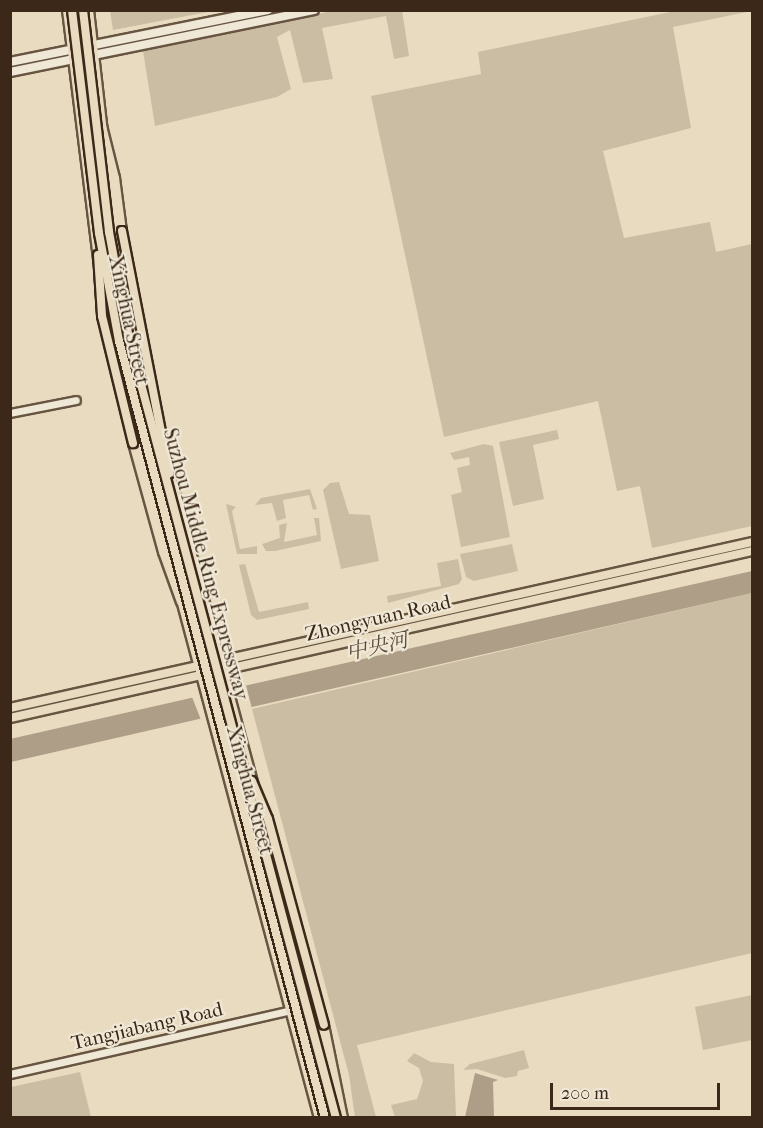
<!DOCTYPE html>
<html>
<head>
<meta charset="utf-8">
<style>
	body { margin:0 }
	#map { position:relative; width:763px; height:1128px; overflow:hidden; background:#e8dbc0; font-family:"IM FELL French Canon","Noto Serif SC",serif }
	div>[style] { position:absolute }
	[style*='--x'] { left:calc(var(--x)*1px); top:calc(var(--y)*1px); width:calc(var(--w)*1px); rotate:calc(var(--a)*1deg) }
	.green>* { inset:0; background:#cbbda3 }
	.water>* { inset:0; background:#ae9e87 }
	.pier>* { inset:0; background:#e8dbc0 }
	.roads { filter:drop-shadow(2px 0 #675542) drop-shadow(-2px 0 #675542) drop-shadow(0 2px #675542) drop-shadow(0 -2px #675542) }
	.tertiary>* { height:7px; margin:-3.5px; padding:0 3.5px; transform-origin:3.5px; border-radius:3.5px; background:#f0e8d6 }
	.secondary>* { height:8px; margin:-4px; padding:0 4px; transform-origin:4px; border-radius:4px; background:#f0e8d6 }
	.primary>* { height:8px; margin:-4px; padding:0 4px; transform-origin:4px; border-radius:4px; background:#e8dbc0 }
	.trunk>* { height:8px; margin:-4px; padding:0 4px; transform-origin:4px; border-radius:4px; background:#e8dbc0 }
	.bridges { filter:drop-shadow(2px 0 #3c2818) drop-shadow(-2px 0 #3c2818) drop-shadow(0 2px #3c2818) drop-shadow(0 -2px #3c2818) }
	.trunk-bridge>* { height:8px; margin:-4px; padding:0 4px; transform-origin:4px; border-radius:4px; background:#e8dbc0 }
	span { translate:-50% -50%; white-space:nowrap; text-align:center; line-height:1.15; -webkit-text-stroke:4.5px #f0e8d6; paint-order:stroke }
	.street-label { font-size:20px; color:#3c2818 }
	.water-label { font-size:21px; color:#5e4b39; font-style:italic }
	.frame { position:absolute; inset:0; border:12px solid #3c2818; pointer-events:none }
	.scale { position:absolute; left:550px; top:1083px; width:170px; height:27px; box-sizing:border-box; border:3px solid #3c2818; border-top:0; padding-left:8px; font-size:18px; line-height:21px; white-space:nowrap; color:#3c2818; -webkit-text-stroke:4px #f0e8d6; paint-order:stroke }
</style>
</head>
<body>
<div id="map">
	<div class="green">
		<div style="clip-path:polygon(402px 10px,409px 56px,394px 59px,386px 16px,322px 28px,333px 79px,303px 83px,290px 30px,277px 37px,291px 89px,277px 97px,155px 126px,143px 51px,332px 11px)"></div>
		<div style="clip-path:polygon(110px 11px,110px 10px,213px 11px,113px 30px)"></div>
		<div style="clip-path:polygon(675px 11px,752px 11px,673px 27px,691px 128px,603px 151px,624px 238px,710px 222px,716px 252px,752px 244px,752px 526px,652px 548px,640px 486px,617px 491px,598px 401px,444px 437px,371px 96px,481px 74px,478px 52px)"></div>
		<div style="clip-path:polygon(557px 430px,559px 439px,533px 445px,544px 499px,513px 506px,499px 442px)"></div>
		<div style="clip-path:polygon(484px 444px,493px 446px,510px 537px,461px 547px,451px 495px,462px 492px,457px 468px,470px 465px,469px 457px,454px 460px,450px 453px)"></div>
		<div style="clip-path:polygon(339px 482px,349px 514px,370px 515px,379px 561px,341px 569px,323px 490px,330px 483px)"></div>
		<div style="clip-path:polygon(310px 489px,317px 509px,313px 510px,309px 495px,283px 500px,286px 518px,277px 521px,272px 503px,255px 505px,261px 498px)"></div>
		<div style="clip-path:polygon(226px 504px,236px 507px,232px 511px,240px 549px,257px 546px,257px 554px,237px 554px)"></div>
		<div style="clip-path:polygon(314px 518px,319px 518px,321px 541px,275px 551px,266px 551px,262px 544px,280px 538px,279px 525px,287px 523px,284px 542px,317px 535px)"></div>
		<div style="clip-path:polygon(512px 544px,518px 571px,474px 581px,466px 577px,460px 554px)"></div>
		<div style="clip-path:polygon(458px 559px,462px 579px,459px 584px,388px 603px,387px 596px,441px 586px,437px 563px)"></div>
		<div style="clip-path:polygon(245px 564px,259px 612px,308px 602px,309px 609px,257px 620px,251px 615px,239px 565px)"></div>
		<div style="clip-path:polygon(752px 593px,752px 953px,357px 1045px,376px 1117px,355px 1117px,349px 1075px,252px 709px)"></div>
		<div style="clip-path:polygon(752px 995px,752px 1040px,703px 1050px,695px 1007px)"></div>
		<div style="clip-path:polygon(524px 1050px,529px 1068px,518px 1071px,517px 1076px,505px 1078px,477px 1069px,463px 1070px,470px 1064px)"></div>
		<div style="clip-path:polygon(414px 1053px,431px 1062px,454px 1064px,456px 1117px,395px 1117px,391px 1105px,417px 1099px,423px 1081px,419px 1068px,407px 1061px)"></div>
		<div style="clip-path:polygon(80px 1072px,91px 1117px,11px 1117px,11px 1087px)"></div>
	</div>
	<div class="water">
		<div style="clip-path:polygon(752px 571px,752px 593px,11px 762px,10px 739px)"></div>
		<div style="clip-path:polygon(475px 1073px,498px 1080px,493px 1082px,494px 1117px,465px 1117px)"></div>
	</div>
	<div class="pier">
		<div style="clip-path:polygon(246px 685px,252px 709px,201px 720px,192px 697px)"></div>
	</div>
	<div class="roads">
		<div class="tertiary">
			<div style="--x:10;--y:413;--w:67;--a:-11.1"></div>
			<div style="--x:10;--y:1074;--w:288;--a:-12.8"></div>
		</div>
		<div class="secondary">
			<div style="--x:10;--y:62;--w:263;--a:-11.4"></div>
			<div style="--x:10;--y:72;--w:310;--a:-11.5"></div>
		</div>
		<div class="primary">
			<div style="--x:67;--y:10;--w:252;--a:82.9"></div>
			<div style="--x:89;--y:10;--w:123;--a:83.5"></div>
			<div style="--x:106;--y:154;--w:118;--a:81.7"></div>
			<div style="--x:123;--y:271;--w:124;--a:77.9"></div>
			<div style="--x:104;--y:297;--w:281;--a:75.8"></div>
			<div style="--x:168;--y:465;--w:332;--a:75"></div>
			<div style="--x:180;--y:596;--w:540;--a:75.09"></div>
			<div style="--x:10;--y:708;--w:760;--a:-12.61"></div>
			<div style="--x:10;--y:718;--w:761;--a:-12.68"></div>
			<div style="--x:260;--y:807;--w:281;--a:75.4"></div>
		</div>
		<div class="trunk">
			<div style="--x:102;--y:126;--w:54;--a:76"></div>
			<div style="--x:115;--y:178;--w:53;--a:82.5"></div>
			<div style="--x:133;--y:443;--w:113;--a:74.6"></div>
			<div style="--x:163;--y:552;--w:53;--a:70.2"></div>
			<div style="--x:324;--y:1025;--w:95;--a:78.5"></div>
		</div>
	</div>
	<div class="bridges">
		<div class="trunk-bridge">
			<div style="--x:72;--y:10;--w:225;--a:83.1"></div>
			<div style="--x:99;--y:233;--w:110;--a:79.5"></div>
			<div style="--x:119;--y:341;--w:804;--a:75.15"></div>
			<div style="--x:83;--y:10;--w:224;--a:83.3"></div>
			<div style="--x:109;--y:232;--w:109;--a:79.4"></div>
			<div style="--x:129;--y:339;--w:806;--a:75.12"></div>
			<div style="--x:122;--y:231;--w:247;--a:79"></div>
			<div style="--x:98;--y:255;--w:61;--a:86.2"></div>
			<div style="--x:102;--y:316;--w:131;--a:76.3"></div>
			<div style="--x:252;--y:781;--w:41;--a:67.2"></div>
			<div style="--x:268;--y:819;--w:213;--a:74.8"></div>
		</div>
	</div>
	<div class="street-label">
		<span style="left:129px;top:320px;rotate:78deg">Xinghua Street</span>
		<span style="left:206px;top:564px;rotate:75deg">Suzhou Middle Ring Expressway</span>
		<span style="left:378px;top:618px;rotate:-13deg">Zhongyuan Road</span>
		<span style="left:250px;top:790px;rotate:75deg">Xinghua Street</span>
		<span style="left:147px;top:1026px;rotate:-13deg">Tangjiabang Road</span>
	</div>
	<div class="water-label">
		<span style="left:377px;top:646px;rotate:-13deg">中央河</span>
	</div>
	<div class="frame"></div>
	<div class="scale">200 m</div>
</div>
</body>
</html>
